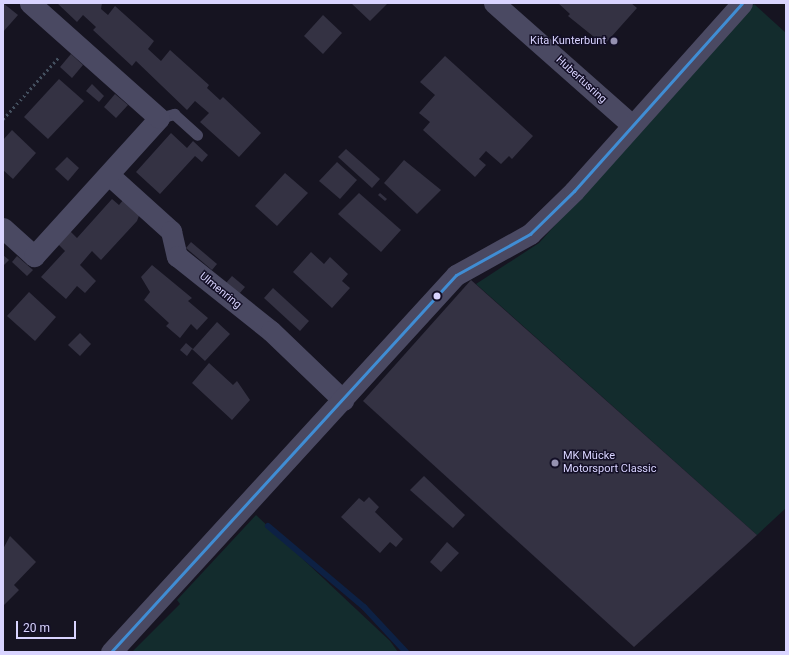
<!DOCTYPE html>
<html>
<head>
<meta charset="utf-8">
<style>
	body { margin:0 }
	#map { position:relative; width:789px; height:655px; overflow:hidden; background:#161421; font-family:Roboto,sans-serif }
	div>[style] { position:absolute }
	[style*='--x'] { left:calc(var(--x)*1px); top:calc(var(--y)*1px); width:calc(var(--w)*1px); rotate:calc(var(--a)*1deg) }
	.green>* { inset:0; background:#132c2d }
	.stream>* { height:6px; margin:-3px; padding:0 3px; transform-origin:3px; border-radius:3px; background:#0d2144 }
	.building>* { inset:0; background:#343243 }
	.path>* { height:2.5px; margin-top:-1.25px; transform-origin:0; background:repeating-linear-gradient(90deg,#44505f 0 2px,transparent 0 5px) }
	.service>* { height:11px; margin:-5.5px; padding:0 5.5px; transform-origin:5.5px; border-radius:5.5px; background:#4a4962 }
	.minor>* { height:21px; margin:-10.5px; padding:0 10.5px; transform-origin:10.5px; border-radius:10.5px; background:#4a4962 }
	.bus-1>* { height:3px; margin:-1.5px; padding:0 1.5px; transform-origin:1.5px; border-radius:1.5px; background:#408dd4 }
	.dots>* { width:11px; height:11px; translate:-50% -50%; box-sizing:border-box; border:2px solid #130f26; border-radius:50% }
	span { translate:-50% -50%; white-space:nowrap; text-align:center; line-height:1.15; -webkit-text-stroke:3px #130f26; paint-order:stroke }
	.poi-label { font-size:11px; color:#d9d4ff }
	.right { translate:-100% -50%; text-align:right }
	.left { translate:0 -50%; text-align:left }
	.street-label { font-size:11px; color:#d9d4ff }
	.frame { position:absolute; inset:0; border:4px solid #d9d4ff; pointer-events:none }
	.scale { position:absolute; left:16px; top:621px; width:60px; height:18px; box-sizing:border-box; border:2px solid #d9d4ff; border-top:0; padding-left:5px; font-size:12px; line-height:14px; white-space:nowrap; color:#d9d4ff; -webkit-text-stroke:3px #130f26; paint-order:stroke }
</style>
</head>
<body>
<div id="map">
	<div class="green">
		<div style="clip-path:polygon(754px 4px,786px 33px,786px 508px,757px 535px,476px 284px,539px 243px)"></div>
		<div style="clip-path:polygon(256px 515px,390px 641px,398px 652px,132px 652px,180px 604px,177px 600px)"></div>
	</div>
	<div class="stream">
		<div style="--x:268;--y:526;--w:126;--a:40.2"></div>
		<div style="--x:364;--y:607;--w:62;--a:47"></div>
	</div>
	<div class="building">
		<div style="clip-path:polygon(3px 3px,18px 15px,3px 32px)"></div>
		<div style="clip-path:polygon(57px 3px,102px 3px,101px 9px,108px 15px,115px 6px,154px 41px,148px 49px,161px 61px,170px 50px,209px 85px,207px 88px,220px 100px,223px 97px,261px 133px,239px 157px,200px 122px,209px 113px,195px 101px,187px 110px,136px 61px,132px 66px,93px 30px,96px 27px,83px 15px,77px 22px)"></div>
		<div style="clip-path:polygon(351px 3px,388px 3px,370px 21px)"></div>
		<div style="clip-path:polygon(558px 3px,631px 3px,637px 8px,604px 45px,568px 16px,570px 14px)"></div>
		<div style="clip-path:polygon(323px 15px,342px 33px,323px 54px,304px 36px)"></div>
		<div style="clip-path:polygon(71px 54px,83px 65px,72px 78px,60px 67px)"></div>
		<div style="clip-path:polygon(445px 56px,533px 136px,512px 159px,509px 156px,501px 164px,486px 151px,479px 159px,486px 165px,475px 177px,423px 130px,430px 122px,419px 113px,435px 95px,420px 82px)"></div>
		<div style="clip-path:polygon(59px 79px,84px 101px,48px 139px,24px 117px)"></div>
		<div style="clip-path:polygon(92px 84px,104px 96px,99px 102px,86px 91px)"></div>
		<div style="clip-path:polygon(115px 94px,128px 105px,116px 118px,104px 107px)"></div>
		<div style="clip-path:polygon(12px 130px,36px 153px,13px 179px,3px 170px,3px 140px)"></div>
		<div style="clip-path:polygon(171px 133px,187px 148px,193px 141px,208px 155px,202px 162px,195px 156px,160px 194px,136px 172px)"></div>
		<div style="clip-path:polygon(346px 149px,380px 179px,372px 188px,338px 157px)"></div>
		<div style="clip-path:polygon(67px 157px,79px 168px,68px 181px,55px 169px)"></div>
		<div style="clip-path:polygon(404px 160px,441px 190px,417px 214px,384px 183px)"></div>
		<div style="clip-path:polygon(337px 162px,357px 180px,340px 199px,319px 181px)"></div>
		<div style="clip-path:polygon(285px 173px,308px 193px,277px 226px,255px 206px)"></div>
		<div style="clip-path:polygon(359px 193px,401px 230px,381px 252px,338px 214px)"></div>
		<div style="clip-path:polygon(380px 193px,387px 199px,385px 201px,378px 195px)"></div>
		<div style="clip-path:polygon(112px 199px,119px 205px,124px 199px,140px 213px,137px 221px,101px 260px,92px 251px,80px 265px,96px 281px,85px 293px,77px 286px,66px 299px,41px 277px,65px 251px,57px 243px,70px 231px,77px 238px)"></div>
		<div style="clip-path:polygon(191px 242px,217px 264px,212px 270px,186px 248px)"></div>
		<div style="clip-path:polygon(311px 252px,324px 264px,330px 257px,348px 274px,342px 281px,350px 288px,332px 308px,293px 272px)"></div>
		<div style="clip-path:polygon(3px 255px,9px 260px,3px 266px)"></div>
		<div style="clip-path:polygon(17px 256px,33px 270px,27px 276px,12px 262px)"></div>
		<div style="clip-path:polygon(152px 265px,192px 298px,188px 301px,208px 318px,197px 330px,191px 324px,180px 338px,166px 326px,169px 323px,144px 300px,150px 292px,141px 277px)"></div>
		<div style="clip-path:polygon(232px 276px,245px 287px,239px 294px,226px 283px)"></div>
		<div style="clip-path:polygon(471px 280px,757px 535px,634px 647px,363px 401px)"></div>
		<div style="clip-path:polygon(273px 288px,309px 321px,300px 331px,264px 298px)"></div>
		<div style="clip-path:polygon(29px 292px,56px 317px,35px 341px,7px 316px)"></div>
		<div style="clip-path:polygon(217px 322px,230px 334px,205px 361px,192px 349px,187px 356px,180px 350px,186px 343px,193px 349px)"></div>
		<div style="clip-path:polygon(80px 333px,91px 344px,80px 356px,68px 345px)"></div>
		<div style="clip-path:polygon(209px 363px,233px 385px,237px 381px,250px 400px,232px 420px,192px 383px)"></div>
		<div style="clip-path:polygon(424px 476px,465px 515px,453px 528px,410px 490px)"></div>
		<div style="clip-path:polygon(369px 497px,379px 507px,375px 512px,403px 539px,396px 547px,390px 542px,380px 553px,341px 517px,359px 498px,364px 502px)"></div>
		<div style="clip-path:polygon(10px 536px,36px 562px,14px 585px,19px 590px,4px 605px,3px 549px)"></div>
		<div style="clip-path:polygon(447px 542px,459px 553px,441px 572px,430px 562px)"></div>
	</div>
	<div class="path">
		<div style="--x:3;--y:119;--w:84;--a:-47.9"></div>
	</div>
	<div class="service">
		<div style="--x:159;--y:118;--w:16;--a:-15"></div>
		<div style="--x:174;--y:114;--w:31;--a:42"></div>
	</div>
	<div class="minor">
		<div style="--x:494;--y:3;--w:184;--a:41.5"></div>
		<div style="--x:109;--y:175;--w:84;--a:42.1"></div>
		<div style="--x:171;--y:231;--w:26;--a:77"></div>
		<div style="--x:177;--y:256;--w:120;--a:38.6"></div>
		<div style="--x:271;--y:331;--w:100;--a:43.8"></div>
		<div style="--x:3;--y:228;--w:42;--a:42.1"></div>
		<div style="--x:34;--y:256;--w:186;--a:-47.8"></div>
		<div style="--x:159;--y:118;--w:173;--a:-138.3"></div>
		<div style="--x:111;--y:652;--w:511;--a:-47.54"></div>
		<div style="--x:456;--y:275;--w:85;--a:-29"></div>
		<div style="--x:530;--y:234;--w:62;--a:-44.3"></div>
		<div style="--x:574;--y:191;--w:252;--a:-48.2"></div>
	</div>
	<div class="bus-1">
		<div style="--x:111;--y:652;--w:511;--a:-47.54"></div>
		<div style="--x:456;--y:275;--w:85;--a:-29"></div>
		<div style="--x:530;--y:234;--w:62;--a:-44.3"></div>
		<div style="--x:574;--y:191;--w:252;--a:-48.2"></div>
	</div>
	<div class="dots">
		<div style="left:614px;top:41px;background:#9591b1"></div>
		<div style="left:437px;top:296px;background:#d9d4ff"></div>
		<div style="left:555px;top:463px;background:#9591b1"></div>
	</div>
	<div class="poi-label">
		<span class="right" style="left:606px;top:41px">Kita Kunterbunt</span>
		<span class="left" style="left:563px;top:463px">MK Mücke<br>Motorsport Classic</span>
	</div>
	<div class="street-label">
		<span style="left:581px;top:80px;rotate:42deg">Hubertusring</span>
		<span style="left:220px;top:291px;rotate:39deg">Ulmenring</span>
	</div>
	<div class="frame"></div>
	<div class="scale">20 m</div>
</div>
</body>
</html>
